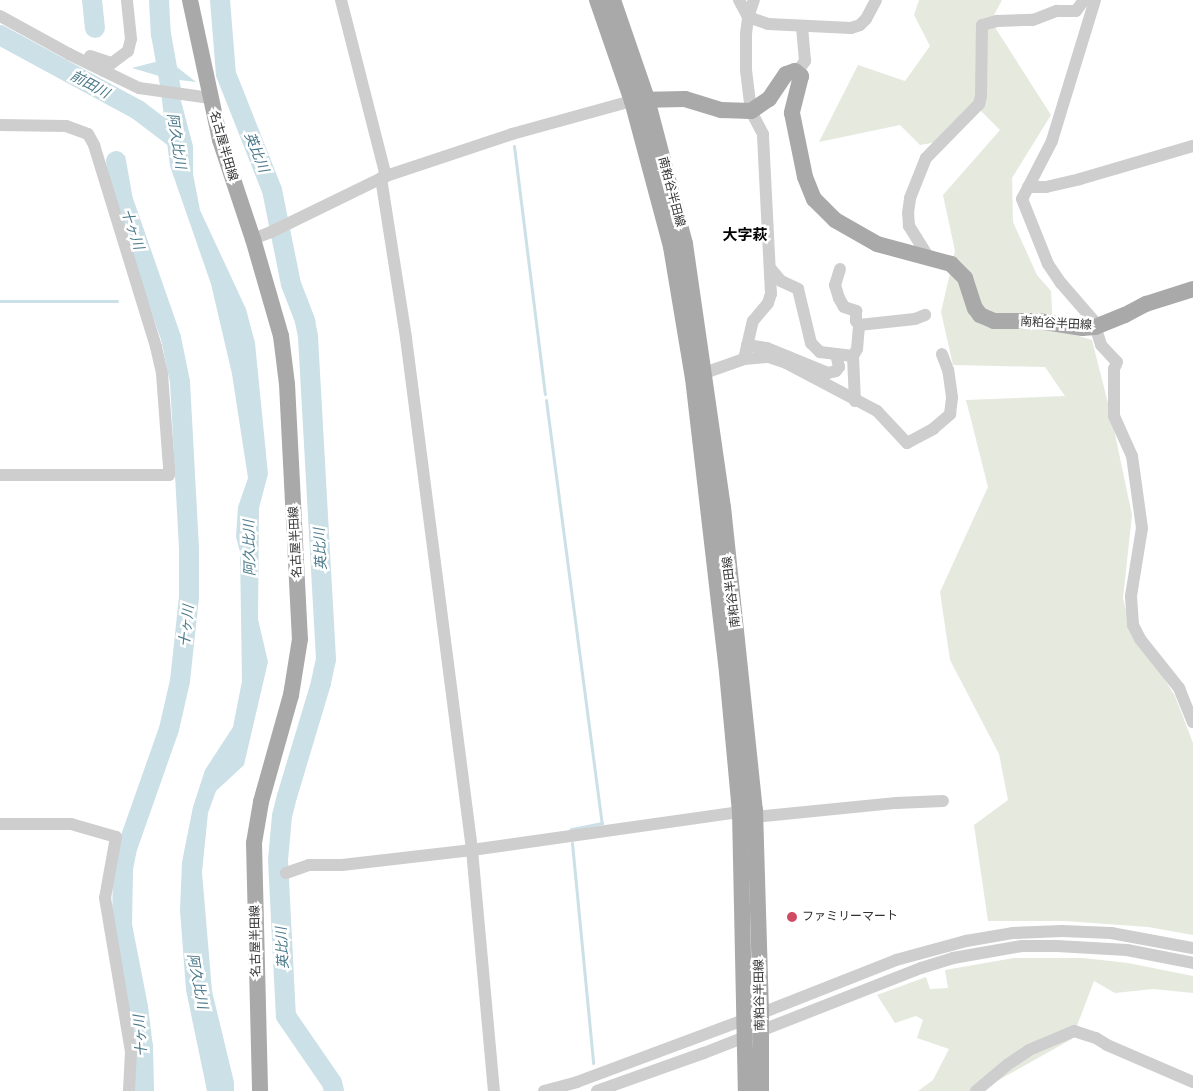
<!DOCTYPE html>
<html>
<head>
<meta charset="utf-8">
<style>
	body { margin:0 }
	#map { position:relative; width:1193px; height:1091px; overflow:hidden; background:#fff; font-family:Arial,"Noto Sans JP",sans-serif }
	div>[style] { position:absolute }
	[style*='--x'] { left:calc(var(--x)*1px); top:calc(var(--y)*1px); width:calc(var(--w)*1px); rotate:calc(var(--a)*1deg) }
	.green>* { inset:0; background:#e5e9de }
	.water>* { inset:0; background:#cce0e7 }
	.stream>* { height:3px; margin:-1.5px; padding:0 1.5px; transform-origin:1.5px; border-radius:1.5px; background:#cce0e7 }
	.river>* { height:20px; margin:-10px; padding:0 10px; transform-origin:10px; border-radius:10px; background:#cce0e7 }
	.minor>* { height:12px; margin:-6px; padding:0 6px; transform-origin:6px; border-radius:6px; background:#cecece }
	.major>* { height:16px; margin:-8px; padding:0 8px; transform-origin:8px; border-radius:8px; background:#a9a9a9 }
	.dots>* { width:14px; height:14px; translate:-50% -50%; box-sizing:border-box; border:2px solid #fff; border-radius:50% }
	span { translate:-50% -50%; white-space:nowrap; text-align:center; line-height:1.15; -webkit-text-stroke:5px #fff; paint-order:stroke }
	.street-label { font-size:12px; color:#313131 }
	.poi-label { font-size:12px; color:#313131 }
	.left { translate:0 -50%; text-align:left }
	.water-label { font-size:14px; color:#487889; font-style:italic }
	.quarter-label { font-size:15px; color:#000; font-weight:700 }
</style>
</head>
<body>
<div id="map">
	<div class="green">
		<div style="clip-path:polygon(919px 0,1002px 0,991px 21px,1051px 115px,1012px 178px,1013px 222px,1037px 275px,1051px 291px,1053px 328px,1092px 340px,1111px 415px,1132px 515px,1123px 598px,1129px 623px,1175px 696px,1193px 743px,1193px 935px,1148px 927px,1065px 921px,988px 921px,974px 825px,1008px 800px,999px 754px,950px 660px,940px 592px,988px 487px,966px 400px,1065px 396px,1045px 367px,953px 365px,941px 312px,955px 251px,943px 195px,1000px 130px,974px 104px,937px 142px,920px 145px,900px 125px,819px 142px,858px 65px,905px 81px,930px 46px,914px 15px)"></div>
		<div style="clip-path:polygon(1014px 958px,1083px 958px,1128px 963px,1193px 976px,1193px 993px,1153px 989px,1115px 993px,1094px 981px,1072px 1039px,979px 1091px,918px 1091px,933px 1080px,949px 1049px,917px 1038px,923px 1020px,916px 1016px,895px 1023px,877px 995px,926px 977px,930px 989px,948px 988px,945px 970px)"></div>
	</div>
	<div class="water">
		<div style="clip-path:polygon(155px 62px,173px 64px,196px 82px,179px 80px,180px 97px,193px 146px,193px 174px,200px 210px,246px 309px,255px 343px,268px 474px,259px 508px,258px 619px,268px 662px,244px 765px,216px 791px,208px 813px,202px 872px,212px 991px,234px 1082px,234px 1091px,207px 1091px,186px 990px,180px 910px,182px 862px,193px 807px,205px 770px,233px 727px,242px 681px,240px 552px,236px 537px,238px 507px,248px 478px,232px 374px,211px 284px,170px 166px,159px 76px,132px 68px)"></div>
	</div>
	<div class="stream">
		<div style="--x:514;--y:146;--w:250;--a:82.9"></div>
		<div style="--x:0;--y:301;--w:117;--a:0"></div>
		<div style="--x:546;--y:400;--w:427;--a:82.5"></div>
		<div style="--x:602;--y:823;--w:32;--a:169"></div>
		<div style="--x:572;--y:843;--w:221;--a:84.5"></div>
	</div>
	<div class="river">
		<div style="--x:92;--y:0;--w:28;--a:84"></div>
		<div style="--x:159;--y:0;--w:34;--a:87"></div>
		<div style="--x:161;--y:34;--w:57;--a:79.9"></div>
		<div style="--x:220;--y:0;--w:74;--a:85.4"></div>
		<div style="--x:226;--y:74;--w:125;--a:68.4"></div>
		<div style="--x:272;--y:190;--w:96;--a:78.6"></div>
		<div style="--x:291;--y:284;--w:40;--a:69"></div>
		<div style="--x:305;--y:321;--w:16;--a:79"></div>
		<div style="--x:308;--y:337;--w:323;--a:86.8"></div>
		<div style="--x:326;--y:659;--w:25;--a:102"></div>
		<div style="--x:321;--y:683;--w:118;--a:106.7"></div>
		<div style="--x:287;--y:796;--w:21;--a:104"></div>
		<div style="--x:282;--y:816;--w:44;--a:95.2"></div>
		<div style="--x:278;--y:860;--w:156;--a:87.1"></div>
		<div style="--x:286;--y:1016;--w:81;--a:55.5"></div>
		<div style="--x:332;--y:1083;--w:8;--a:76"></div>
		<div style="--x:0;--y:35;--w:157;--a:28.5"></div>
		<div style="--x:138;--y:110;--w:48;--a:37.3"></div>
		<div style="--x:116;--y:161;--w:40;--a:80"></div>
		<div style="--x:123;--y:200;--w:146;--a:70.8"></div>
		<div style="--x:171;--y:338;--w:45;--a:78.4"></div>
		<div style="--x:180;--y:382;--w:166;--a:86.9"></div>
		<div style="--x:189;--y:548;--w:49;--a:90"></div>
		<div style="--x:189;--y:597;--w:84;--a:96.1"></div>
		<div style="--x:180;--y:681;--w:49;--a:102.9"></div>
		<div style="--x:169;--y:729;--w:126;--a:109.4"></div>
		<div style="--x:127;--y:848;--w:21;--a:101"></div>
		<div style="--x:123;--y:869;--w:56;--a:91"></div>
		<div style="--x:122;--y:925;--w:84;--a:79"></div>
		<div style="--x:138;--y:1007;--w:39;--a:83"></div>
		<div style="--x:143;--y:1046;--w:45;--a:88.7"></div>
	</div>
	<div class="minor">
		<div style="--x:341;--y:0;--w:182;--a:75.7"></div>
		<div style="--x:739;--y:0;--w:19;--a:62"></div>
		<div style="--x:748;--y:17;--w:21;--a:19"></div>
		<div style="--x:768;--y:24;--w:83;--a:2.8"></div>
		<div style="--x:851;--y:28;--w:9;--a:-18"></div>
		<div style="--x:860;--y:25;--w:8;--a:-45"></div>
		<div style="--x:866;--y:19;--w:21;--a:-62"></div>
		<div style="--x:1095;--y:0;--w:147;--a:107"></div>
		<div style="--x:1052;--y:141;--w:65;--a:117.3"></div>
		<div style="--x:1022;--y:199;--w:70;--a:68.2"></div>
		<div style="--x:1048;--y:264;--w:23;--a:56"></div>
		<div style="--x:1061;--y:283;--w:49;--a:49.1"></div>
		<div style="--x:1093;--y:320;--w:26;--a:72"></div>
		<div style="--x:1101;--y:345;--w:23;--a:47"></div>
		<div style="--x:1117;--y:362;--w:8;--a:113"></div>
		<div style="--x:1114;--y:369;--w:47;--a:90"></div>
		<div style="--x:1114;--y:416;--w:44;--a:65.8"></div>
		<div style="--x:1132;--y:456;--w:73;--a:82.1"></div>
		<div style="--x:1142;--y:528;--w:69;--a:99.2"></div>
		<div style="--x:1131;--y:596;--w:29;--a:86"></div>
		<div style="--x:1133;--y:625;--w:16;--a:63"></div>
		<div style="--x:1140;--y:639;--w:63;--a:51.5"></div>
		<div style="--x:1179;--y:688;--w:37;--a:68"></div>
		<div style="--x:0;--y:16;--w:79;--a:28.8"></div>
		<div style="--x:69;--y:54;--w:78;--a:25.9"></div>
		<div style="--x:139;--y:88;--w:72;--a:8"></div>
		<div style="--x:90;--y:56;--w:23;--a:18"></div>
		<div style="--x:112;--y:63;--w:20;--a:-37"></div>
		<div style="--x:128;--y:51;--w:12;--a:-76"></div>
		<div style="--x:131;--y:39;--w:39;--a:-96"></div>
		<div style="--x:797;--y:72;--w:14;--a:-54"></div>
		<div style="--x:805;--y:61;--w:35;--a:-95"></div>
		<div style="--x:0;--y:125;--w:66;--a:0.9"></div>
		<div style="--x:66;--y:126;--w:23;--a:20"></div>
		<div style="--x:88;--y:134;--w:13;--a:61"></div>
		<div style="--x:94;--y:145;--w:211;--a:72.9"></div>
		<div style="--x:156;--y:347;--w:28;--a:77"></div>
		<div style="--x:162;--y:374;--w:93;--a:85.7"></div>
		<div style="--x:169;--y:467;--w:8;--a:90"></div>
		<div style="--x:169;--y:475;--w:169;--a:180"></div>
		<div style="--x:381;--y:178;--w:162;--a:81.1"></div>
		<div style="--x:406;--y:338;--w:516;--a:82.65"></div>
		<div style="--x:472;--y:850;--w:242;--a:84.8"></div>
		<div style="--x:1028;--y:187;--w:18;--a:0"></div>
		<div style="--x:1046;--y:187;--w:35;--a:-13"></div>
		<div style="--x:1080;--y:179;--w:118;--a:-16.3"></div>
		<div style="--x:253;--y:239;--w:19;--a:-21"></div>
		<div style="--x:271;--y:232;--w:128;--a:-26"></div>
		<div style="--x:386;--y:176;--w:133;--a:-18.4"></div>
		<div style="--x:512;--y:134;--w:124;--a:-15.4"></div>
		<div style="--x:929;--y:258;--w:38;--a:-122"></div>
		<div style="--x:909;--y:226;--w:13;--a:-94"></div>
		<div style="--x:908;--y:213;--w:15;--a:-82"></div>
		<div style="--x:910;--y:198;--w:43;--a:-68.2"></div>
		<div style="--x:926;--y:158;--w:76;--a:-45.5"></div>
		<div style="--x:979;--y:104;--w:8;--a:-76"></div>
		<div style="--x:981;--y:96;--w:71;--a:-89.2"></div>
		<div style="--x:982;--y:25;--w:16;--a:-15"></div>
		<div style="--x:997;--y:21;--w:36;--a:-2"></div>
		<div style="--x:1033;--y:20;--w:26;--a:-21"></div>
		<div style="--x:1057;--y:11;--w:19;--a:0"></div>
		<div style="--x:1076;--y:11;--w:14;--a:-54"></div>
		<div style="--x:771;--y:269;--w:16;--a:50"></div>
		<div style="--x:781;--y:281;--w:19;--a:25"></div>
		<div style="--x:798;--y:289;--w:56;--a:76.5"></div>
		<div style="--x:811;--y:343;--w:13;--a:45"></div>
		<div style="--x:820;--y:352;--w:33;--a:7"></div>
		<div style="--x:853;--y:356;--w:8;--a:-60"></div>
		<div style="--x:857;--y:349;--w:24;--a:-85"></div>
		<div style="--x:840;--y:269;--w:17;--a:107"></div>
		<div style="--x:835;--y:285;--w:14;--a:73"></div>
		<div style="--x:839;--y:298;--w:10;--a:61"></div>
		<div style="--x:844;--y:307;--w:13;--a:18"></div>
		<div style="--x:856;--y:311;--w:10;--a:90"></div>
		<div style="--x:856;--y:321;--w:5;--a:53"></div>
		<div style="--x:859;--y:325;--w:56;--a:-6.1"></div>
		<div style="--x:915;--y:319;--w:11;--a:-22"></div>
		<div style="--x:747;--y:345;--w:20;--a:9"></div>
		<div style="--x:767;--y:348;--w:66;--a:22.3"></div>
		<div style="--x:828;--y:373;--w:8;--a:-14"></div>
		<div style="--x:836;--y:371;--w:5;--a:-53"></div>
		<div style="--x:839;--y:367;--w:13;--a:-103"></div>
		<div style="--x:853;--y:356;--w:45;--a:87.5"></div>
		<div style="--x:744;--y:359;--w:25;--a:-5"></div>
		<div style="--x:769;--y:357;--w:18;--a:19"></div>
		<div style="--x:786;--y:363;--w:103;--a:27.8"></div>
		<div style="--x:877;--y:411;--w:44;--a:46.8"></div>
		<div style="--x:907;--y:443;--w:30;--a:-28"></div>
		<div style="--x:933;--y:429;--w:23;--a:-41"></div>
		<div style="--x:950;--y:414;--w:17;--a:-83"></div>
		<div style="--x:952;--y:397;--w:27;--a:-98"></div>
		<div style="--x:948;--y:370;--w:17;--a:-111"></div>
		<div style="--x:696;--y:376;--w:51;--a:-19.5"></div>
		<div style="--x:744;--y:359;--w:39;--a:-77"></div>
		<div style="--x:753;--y:321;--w:23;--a:-50"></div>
		<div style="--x:768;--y:303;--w:9;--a:-72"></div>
		<div style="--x:771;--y:294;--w:160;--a:-92.9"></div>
		<div style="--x:763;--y:134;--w:26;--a:-118"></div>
		<div style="--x:751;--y:111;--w:41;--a:-97"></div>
		<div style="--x:746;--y:70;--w:36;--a:-90"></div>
		<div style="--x:746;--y:34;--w:17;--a:-83"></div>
		<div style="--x:748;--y:17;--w:18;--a:-71"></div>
		<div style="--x:755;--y:817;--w:142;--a:-5.7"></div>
		<div style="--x:896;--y:803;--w:47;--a:-2.4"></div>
		<div style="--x:0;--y:824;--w:71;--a:0"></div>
		<div style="--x:71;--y:824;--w:47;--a:16.1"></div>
		<div style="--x:116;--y:837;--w:62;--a:100.2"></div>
		<div style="--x:105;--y:898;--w:155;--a:80.4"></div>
		<div style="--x:131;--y:1051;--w:40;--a:92.9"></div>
		<div style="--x:286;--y:873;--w:24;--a:-19"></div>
		<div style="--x:309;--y:865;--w:33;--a:0"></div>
		<div style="--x:342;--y:865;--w:131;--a:-6.6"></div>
		<div style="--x:472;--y:850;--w:271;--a:-8.1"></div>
		<div style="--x:544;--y:1091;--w:34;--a:-15"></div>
		<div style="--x:577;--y:1082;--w:178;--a:-20.4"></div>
		<div style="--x:744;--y:1020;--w:163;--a:-21.5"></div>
		<div style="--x:896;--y:960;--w:73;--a:-15.2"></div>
		<div style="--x:966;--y:941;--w:48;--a:-9.7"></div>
		<div style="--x:1013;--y:933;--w:49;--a:-2.3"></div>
		<div style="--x:1062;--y:931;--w:49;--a:2.3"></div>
		<div style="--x:1111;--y:933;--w:83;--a:10.4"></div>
		<div style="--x:597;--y:1091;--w:114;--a:-19.6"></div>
		<div style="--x:704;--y:1053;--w:233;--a:-21.4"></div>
		<div style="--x:921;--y:968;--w:34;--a:-17"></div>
		<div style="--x:953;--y:958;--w:70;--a:-9.9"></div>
		<div style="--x:1022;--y:946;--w:35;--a:0"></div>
		<div style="--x:1057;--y:946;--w:70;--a:3.3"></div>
		<div style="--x:1127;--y:950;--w:67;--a:11.1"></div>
		<div style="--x:976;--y:1091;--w:40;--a:-40"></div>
		<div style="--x:1007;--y:1065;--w:27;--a:-34"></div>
		<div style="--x:1029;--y:1050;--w:49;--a:-22.9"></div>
		<div style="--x:1074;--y:1031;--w:23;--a:18"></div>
		<div style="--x:1096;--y:1038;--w:13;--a:32"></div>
		<div style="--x:1107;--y:1045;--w:94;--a:23.3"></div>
	</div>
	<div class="major">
		<div style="--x:190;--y:0;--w:143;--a:77.9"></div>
		<div style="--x:220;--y:140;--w:104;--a:71.6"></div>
		<div style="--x:253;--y:239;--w:101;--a:73.9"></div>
		<div style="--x:281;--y:336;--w:48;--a:82.9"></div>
		<div style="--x:287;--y:384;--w:255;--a:87.1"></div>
		<div style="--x:300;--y:639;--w:57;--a:99.1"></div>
		<div style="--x:291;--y:695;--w:111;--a:105.7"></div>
		<div style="--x:261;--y:802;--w:42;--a:99.7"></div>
		<div style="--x:254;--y:843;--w:248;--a:88.6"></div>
		<div style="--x:597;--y:0;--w:107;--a:70.9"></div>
		<div style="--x:632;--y:101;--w:151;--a:75"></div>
		<div style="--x:671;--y:247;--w:133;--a:80.5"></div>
		<div style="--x:693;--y:378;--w:296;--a:83.4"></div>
		<div style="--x:727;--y:672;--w:141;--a:84.7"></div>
		<div style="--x:740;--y:812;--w:279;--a:88.8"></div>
		<div style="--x:613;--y:0;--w:105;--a:71"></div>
		<div style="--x:647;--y:99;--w:150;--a:75.3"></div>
		<div style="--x:685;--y:244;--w:266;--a:81.8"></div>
		<div style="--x:723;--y:507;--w:305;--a:84"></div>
		<div style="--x:755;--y:810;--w:201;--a:88.3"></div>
		<div style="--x:761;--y:1011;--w:80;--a:90"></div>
		<div style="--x:637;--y:100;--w:48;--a:-1.2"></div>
		<div style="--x:685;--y:99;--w:38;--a:17"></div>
		<div style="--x:721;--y:110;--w:30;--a:2"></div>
		<div style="--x:751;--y:111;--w:22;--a:-34"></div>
		<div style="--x:769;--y:99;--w:30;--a:-56"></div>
		<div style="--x:786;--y:74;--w:9;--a:-18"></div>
		<div style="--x:795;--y:71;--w:8;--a:40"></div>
		<div style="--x:801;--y:76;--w:38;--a:104"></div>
		<div style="--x:792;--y:113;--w:65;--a:78.5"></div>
		<div style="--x:805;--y:177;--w:24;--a:68"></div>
		<div style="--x:814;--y:199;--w:30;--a:45"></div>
		<div style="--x:835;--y:220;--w:48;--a:29.7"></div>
		<div style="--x:877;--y:244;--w:77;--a:15.1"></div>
		<div style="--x:951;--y:264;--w:20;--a:45"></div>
		<div style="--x:965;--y:278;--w:32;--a:72"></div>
		<div style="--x:975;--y:308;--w:9;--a:54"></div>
		<div style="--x:980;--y:315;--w:15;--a:23"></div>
		<div style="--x:994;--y:321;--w:44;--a:0"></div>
		<div style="--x:1038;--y:321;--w:45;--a:9"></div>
		<div style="--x:1082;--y:328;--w:13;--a:-4"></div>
		<div style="--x:1095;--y:327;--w:32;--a:-22"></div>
		<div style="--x:1125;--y:315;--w:24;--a:-28"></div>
		<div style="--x:1146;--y:304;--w:49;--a:-17.7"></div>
	</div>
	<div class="dots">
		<div style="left:792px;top:917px;background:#d04a64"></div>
	</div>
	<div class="street-label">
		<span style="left:223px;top:146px;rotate:74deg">名古屋半田線</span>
		<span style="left:671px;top:192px;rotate:75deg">南粕谷半田線</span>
		<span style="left:1056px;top:324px;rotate:3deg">南粕谷半田線</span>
		<span style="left:296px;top:542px;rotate:-93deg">名古屋半田線</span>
		<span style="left:732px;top:592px;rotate:-97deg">南粕谷半田線</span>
		<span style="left:256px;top:941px;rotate:-91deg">名古屋半田線</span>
		<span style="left:760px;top:995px;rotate:-91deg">南粕谷半田線</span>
	</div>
	<div class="poi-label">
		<span class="left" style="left:802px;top:917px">ファミリーマート</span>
	</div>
	<div class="water-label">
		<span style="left:90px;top:84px;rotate:28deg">前田川</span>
		<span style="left:177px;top:141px;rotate:81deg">阿久比川</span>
		<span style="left:257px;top:152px;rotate:68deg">英比川</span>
		<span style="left:133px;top:229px;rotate:71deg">十ヶ川</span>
		<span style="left:249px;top:548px;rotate:-91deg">阿久比川</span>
		<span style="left:320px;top:549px;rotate:-93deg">英比川</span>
		<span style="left:186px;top:626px;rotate:-84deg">十ヶ川</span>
		<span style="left:282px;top:948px;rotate:-93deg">英比川</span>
		<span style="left:198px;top:981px;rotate:79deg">阿久比川</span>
		<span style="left:140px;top:1036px;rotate:-94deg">十ヶ川</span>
	</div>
	<div class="quarter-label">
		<span style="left:745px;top:235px">大字萩</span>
	</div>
</div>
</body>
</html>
